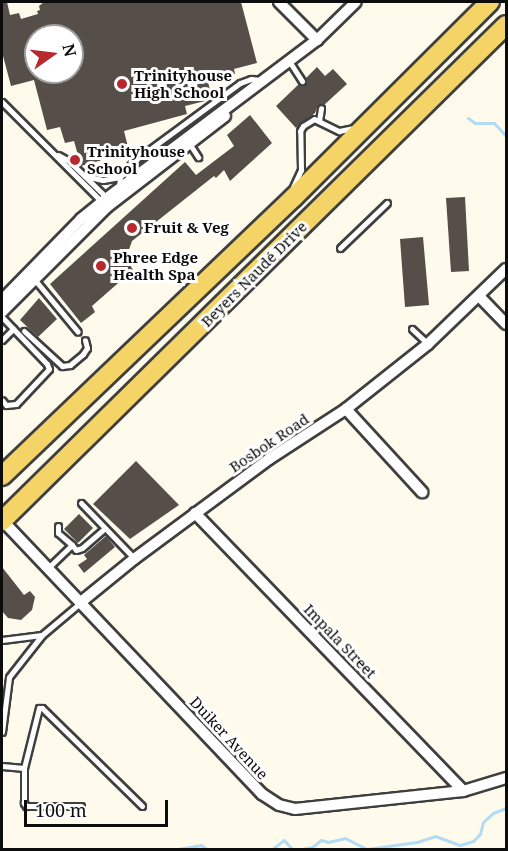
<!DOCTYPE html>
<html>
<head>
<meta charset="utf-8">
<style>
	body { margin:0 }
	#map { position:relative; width:508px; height:851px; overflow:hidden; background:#fefbec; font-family:"Noto Serif",serif }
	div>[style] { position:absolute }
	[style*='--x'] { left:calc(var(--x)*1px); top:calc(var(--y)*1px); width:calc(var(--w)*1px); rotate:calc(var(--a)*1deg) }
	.stream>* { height:3px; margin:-1.5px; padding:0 1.5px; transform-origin:1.5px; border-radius:1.5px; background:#b3dbf4 }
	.building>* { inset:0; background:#554e49 }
	.roads { filter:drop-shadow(2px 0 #3f3f3f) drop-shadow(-2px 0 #3f3f3f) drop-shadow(0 2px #3f3f3f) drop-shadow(0 -2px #3f3f3f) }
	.lane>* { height:5px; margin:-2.5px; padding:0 2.5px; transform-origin:2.5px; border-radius:2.5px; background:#fff }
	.street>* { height:10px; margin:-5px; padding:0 5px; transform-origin:5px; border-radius:5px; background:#fff }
	.primary>* { height:18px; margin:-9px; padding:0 9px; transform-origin:9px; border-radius:9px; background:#f4d367 }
	.dots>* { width:16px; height:16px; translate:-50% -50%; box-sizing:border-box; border:3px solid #fff; border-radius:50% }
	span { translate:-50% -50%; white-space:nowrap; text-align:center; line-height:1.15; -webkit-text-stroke:6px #fff; paint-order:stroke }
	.poi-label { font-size:15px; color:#0c0c0c; font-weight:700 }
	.left { translate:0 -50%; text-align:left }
	.street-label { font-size:15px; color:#0c0c0c }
	.frame { position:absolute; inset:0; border:3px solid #0c0c0c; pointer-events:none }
	.north { position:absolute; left:24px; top:24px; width:60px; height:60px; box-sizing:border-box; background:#fff; border:2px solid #9e9e9e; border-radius:50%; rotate:76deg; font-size:16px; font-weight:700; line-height:24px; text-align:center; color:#0c0c0c }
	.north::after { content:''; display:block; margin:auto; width:21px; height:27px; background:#b8292e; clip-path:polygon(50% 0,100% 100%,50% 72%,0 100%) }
	.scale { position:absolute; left:24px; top:800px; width:144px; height:27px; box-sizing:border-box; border:3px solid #0c0c0c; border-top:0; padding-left:8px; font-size:18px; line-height:21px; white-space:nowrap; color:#0c0c0c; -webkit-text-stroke:4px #fff; paint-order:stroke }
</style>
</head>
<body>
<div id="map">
	<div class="stream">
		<div style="--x:468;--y:118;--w:9;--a:36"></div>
		<div style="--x:475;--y:123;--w:19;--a:0"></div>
		<div style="--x:494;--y:123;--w:18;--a:47"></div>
		<div style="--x:171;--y:850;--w:30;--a:-9"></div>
		<div style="--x:201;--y:845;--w:9;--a:36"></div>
		<div style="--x:271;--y:850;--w:16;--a:-38"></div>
		<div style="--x:284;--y:840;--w:13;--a:48"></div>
		<div style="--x:298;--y:850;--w:14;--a:-12"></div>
		<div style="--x:312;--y:847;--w:11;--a:-38"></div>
		<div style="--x:321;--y:840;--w:7;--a:16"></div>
		<div style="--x:328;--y:842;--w:17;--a:-13"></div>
		<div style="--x:345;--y:838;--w:25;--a:27"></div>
		<div style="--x:367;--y:849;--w:50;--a:-8"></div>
		<div style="--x:417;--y:842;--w:19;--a:-18"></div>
		<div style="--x:435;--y:836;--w:27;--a:20"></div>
		<div style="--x:460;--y:845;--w:14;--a:-17"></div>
		<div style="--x:473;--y:841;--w:10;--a:-45"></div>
		<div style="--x:480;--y:834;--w:12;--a:-76"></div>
		<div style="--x:483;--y:822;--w:13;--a:-42"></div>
		<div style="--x:493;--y:813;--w:14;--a:-21"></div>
	</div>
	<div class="building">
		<div style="clip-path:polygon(evenodd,2px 2px,7px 2px,10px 15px,19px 13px,21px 19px,38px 14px,37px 11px,40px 10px,39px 6px,44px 2px,241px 2px,257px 63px,234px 69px,235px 74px,208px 82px,211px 94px,204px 96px,205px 101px,185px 106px,187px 114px,124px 131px,128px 147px,120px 155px,81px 166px,74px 141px,65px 143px,60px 127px,47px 130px,34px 80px,11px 86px,2px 52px,2px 2px,36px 36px,72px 36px,72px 72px,36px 72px,36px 36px)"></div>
		<div style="clip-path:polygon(317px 67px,325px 76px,333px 69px,347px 84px,324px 105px,318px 105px,315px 113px,296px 128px,276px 106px,299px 84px,305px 85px,306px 78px)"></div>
		<div style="clip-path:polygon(250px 115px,272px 143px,230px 181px,224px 170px,216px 178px,214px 176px,132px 241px,126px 258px,133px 270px,92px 306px,95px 312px,81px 323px,50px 284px,185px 162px,196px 175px,234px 146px,227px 135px)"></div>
		<div style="clip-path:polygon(465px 197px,469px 271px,451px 272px,446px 198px)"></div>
		<div style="clip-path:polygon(423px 237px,429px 305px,405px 307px,400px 239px)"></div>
		<div style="clip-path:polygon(39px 298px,57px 319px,38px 337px,20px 320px)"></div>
		<div style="clip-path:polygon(136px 461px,179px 505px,130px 539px,93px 504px)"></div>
		<div style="clip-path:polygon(79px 514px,93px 528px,78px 543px,64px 529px)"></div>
		<div style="clip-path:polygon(106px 536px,115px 547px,84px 573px,78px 565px,87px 559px,84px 555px)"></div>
		<div style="clip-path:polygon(2px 567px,24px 595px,30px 591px,35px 597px,32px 610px,21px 620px,8px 618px,2px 611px)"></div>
	</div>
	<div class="roads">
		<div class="lane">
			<div style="--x:289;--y:61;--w:24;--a:57"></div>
			<div style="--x:2;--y:102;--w:141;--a:45"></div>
			<div style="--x:319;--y:121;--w:13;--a:-81"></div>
			<div style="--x:189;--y:143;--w:17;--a:57"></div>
			<div style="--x:58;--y:155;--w:13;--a:29"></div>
			<div style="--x:69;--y:161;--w:53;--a:44.2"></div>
			<div style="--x:85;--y:176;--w:18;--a:13"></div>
			<div style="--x:103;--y:180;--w:17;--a:-10"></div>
			<div style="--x:293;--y:187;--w:19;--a:-65"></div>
			<div style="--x:301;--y:170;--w:39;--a:-91"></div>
			<div style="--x:300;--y:131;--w:6;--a:-59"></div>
			<div style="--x:303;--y:126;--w:13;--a:-32"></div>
			<div style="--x:314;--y:119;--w:28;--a:26"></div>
			<div style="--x:339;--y:131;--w:14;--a:-12"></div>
			<div style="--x:119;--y:188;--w:11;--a:-85"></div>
			<div style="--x:120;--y:177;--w:21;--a:-49"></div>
			<div style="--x:134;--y:161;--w:132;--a:-36.3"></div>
			<div style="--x:240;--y:83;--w:12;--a:-20"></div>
			<div style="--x:251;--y:79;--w:10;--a:6"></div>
			<div style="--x:340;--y:248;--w:65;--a:-43.8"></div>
			<div style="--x:35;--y:280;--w:67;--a:50.4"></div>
			<div style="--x:2;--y:317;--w:65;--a:46.2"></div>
			<div style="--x:47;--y:364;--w:5;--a:68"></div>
			<div style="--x:49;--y:369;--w:48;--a:133.3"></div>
			<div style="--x:16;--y:404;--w:10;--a:174"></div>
			<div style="--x:6;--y:405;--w:6;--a:-129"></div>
			<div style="--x:412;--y:329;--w:22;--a:43"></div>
			<div style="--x:24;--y:331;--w:52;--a:42.6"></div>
			<div style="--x:62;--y:366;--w:8;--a:-7"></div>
			<div style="--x:70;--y:365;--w:17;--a:-40"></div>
			<div style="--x:83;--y:354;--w:7;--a:-56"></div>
			<div style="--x:87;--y:348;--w:8;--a:-104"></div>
			<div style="--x:2;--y:340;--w:16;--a:-45"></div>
			<div style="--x:81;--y:503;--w:76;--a:46.1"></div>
			<div style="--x:72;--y:545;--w:6;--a:51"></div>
			<div style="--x:76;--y:550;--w:6;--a:-18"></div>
			<div style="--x:82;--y:548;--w:30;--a:-41"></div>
			<div style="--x:49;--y:567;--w:32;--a:-44"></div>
			<div style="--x:72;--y:545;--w:18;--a:-139"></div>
			<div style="--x:58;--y:533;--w:7;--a:-90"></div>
			<div style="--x:2;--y:640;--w:40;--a:-7.1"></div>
			<div style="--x:42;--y:635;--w:50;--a:-40.1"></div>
			<div style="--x:2;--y:732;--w:55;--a:-82.7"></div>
			<div style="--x:9;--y:677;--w:53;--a:-51.8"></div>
			<div style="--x:2;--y:766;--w:22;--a:5"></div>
			<div style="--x:81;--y:806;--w:55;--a:180"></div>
			<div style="--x:26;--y:806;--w:4;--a:-124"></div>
			<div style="--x:24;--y:803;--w:35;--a:-90"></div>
			<div style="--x:24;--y:768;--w:62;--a:-76"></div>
			<div style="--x:39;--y:708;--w:3;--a:0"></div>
			<div style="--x:42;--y:708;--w:140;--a:44.4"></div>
		</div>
		<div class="street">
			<div style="--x:279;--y:2;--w:54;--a:45"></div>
			<div style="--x:479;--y:296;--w:39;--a:46"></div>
			<div style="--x:2;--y:300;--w:113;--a:-45.7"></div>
			<div style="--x:81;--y:219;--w:33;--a:-39"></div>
			<div style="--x:107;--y:198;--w:263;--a:-37"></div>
			<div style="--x:317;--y:40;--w:54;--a:-44.3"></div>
			<div style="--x:2;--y:312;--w:148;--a:-45"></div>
			<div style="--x:107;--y:207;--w:149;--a:-37.6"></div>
			<div style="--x:346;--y:409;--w:113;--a:47.5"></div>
			<div style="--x:195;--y:513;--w:386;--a:46"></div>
			<div style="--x:2;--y:520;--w:378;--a:46.5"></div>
			<div style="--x:262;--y:794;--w:20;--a:33"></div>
			<div style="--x:279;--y:805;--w:16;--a:14"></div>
			<div style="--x:295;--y:809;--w:169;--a:-6.1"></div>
			<div style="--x:463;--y:791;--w:45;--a:-16.8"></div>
			<div style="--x:81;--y:602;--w:68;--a:-39.1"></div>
			<div style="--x:134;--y:559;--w:168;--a:-36.5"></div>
			<div style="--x:269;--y:459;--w:92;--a:-33"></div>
			<div style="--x:346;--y:409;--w:105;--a:-38.4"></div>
			<div style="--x:428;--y:344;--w:108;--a:-43.9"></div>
		</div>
		<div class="primary">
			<div style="--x:2;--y:476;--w:402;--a:-43.7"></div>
			<div style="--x:293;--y:198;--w:278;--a:-44.9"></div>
			<div style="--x:2;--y:521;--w:707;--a:-44.54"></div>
		</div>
	</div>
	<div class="dots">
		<div style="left:122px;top:84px;background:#b8292e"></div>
		<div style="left:75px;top:160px;background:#b8292e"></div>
		<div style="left:132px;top:228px;background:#b8292e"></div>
		<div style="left:101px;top:266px;background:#b8292e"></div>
	</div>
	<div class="poi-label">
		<span class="left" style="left:134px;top:84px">Trinityhouse<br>High School</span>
		<span class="left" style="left:87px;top:160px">Trinityhouse<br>School</span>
		<span class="left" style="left:144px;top:228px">Fruit &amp; Veg</span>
		<span class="left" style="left:113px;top:266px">Phree Edge<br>Health Spa</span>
	</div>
	<div class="street-label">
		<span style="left:254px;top:274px;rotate:-45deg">Beyers Naudé Drive</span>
		<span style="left:269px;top:443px;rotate:-34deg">Bosbok Road</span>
		<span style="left:340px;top:641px;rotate:46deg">Impala Street</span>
		<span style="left:229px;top:738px;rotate:47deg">Duiker Avenue</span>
	</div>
	<div class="frame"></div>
	<div class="north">N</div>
	<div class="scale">100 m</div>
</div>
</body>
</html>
